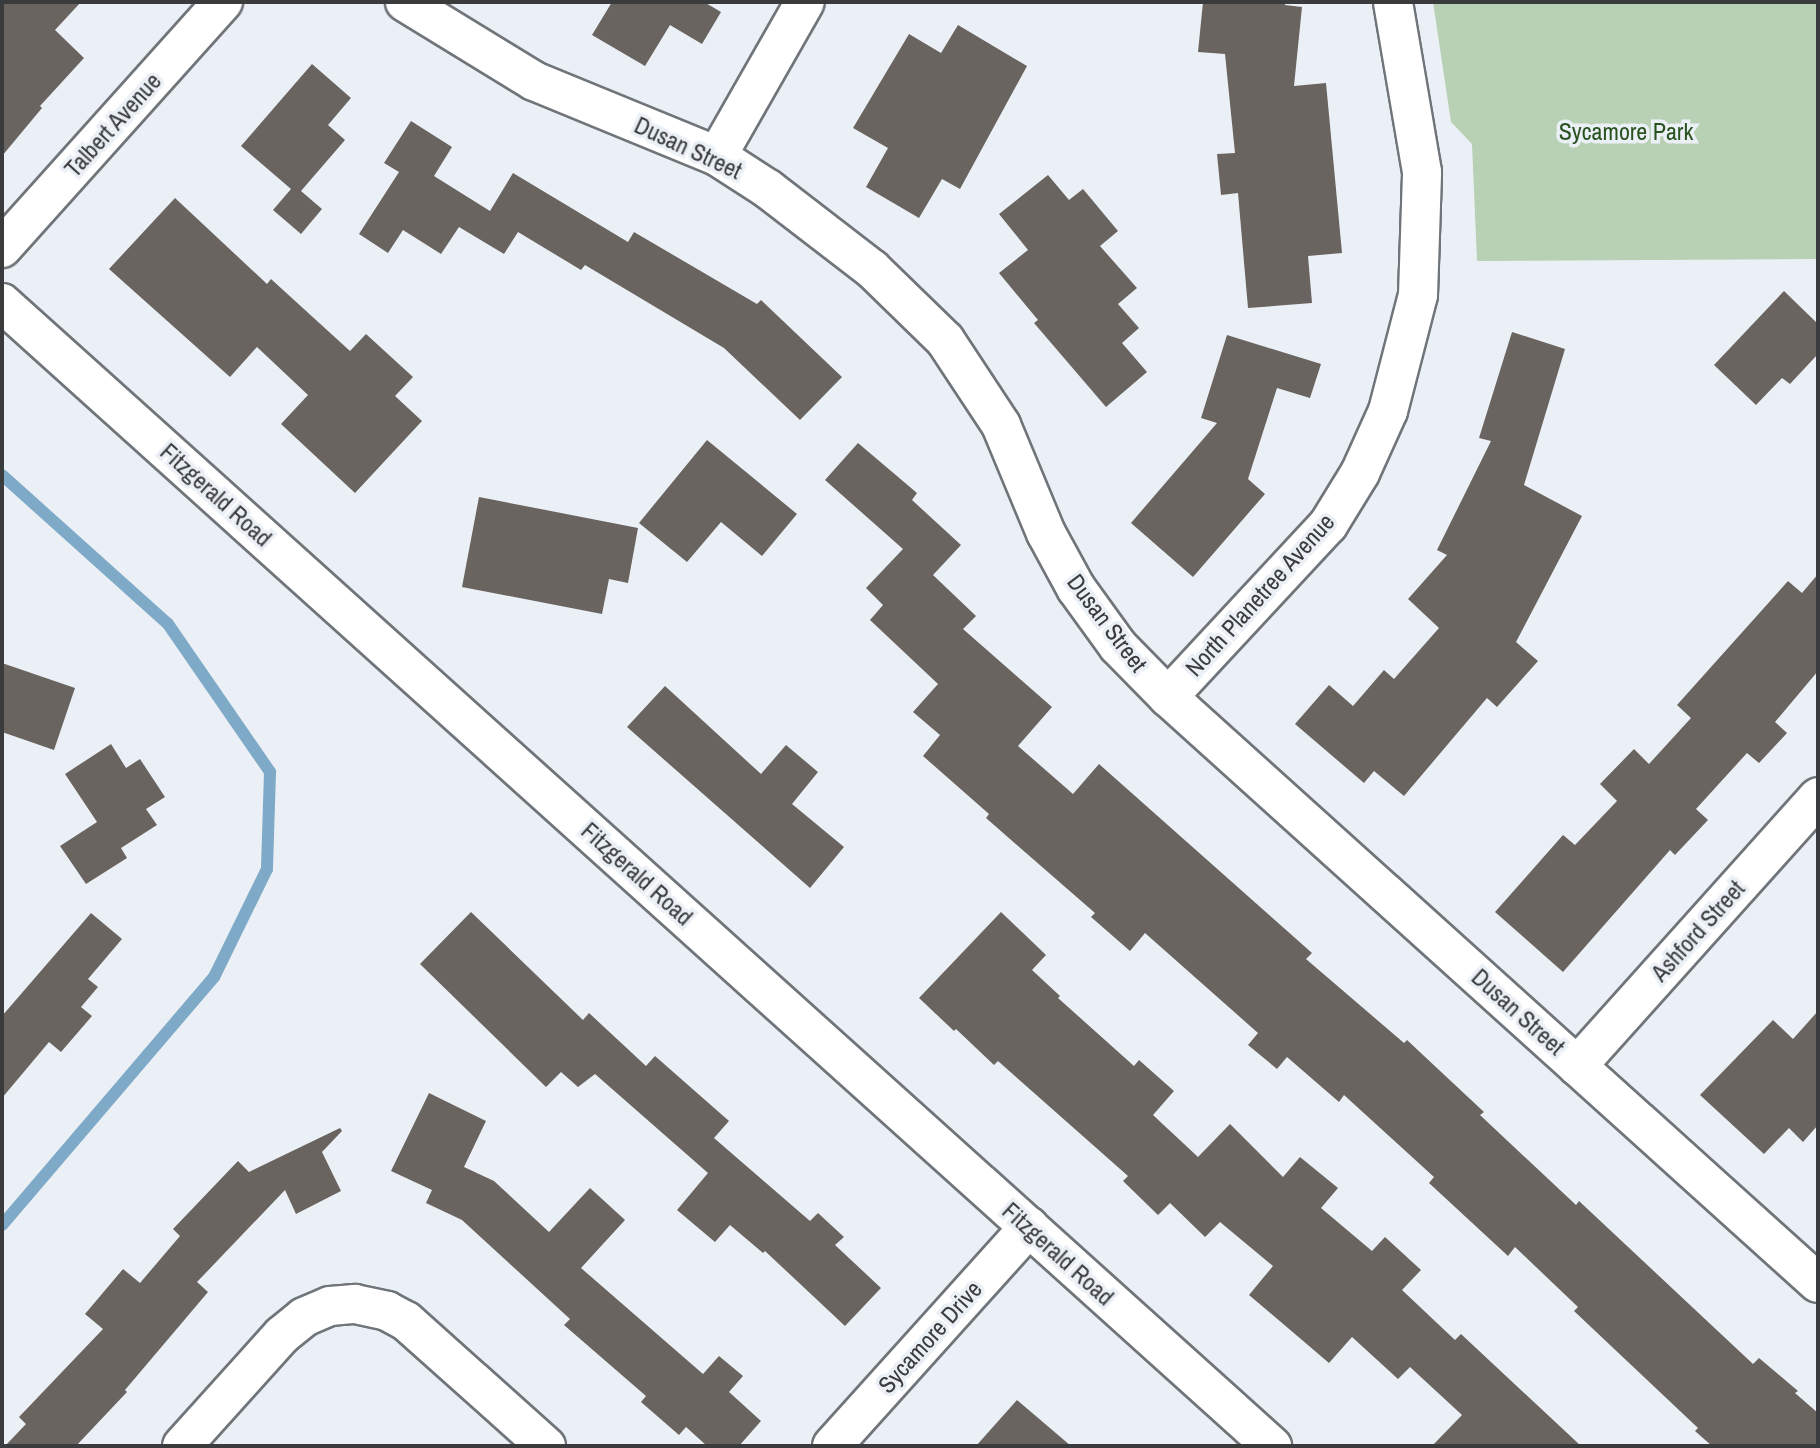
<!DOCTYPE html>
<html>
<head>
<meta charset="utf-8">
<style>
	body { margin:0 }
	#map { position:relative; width:1820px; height:1448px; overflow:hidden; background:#ebf0f6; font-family:"Archivo Narrow",sans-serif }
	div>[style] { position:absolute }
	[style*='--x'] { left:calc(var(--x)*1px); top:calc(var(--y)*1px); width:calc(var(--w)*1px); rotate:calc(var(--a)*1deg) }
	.green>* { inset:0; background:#b8d0b3 }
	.stream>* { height:12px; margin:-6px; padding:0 6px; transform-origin:6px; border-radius:6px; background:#7faac7 }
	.building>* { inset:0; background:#6a6460 }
	.roads { filter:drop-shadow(2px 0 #70757a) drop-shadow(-2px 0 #70757a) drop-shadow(0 2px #70757a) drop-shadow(0 -2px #70757a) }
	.minor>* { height:38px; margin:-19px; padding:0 19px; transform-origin:19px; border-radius:19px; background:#fff }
	.major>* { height:38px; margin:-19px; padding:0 19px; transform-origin:19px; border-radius:19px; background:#fff }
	span { translate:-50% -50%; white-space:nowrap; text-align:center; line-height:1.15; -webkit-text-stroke:7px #ebf0f6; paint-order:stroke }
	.street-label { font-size:24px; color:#393b3d }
	.park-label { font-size:24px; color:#29521f }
	.frame { position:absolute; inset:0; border:4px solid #393b3d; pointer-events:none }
</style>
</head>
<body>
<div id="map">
	<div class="green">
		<div style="clip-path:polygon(1433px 2px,1818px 2px,1818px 259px,1477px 261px,1472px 144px,1451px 122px)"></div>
	</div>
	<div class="stream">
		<div style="--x:2;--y:475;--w:223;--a:41.9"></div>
		<div style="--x:168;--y:624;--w:180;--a:55.4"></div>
		<div style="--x:270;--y:772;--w:97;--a:91.8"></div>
		<div style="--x:267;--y:869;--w:120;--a:116.1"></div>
		<div style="--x:214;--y:977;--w:326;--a:130.5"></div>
	</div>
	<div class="building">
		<div style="clip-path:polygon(2px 2px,81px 2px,55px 30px,84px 58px,40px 106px,42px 108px,2px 156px)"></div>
		<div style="clip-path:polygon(612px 2px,704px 2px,721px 12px,702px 44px,670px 25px,645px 66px,592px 35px)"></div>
		<div style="clip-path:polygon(1203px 2px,1285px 2px,1285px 5px,1302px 7px,1294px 86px,1326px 83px,1342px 253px,1308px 256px,1312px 303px,1248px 308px,1238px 193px,1221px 195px,1217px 154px,1235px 153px,1225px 54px,1198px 52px)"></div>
		<div style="clip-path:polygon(958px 25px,1027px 66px,960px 189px,942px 179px,919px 218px,866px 187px,888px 148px,853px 128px,909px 34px,941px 53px)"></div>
		<div style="clip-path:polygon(312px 64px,351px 98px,328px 125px,345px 140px,301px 191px,322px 209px,301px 234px,273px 210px,291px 189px,241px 146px)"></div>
		<div style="clip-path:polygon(411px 121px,452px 147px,434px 176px,490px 211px,513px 173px,628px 242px,634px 232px,757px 304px,761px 300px,842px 377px,800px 420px,724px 348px,585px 265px,581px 270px,518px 232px,504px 254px,459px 227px,441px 254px,403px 230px,388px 253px,359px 234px,399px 172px,384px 163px)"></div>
		<div style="clip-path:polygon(1048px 175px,1069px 200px,1083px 189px,1118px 231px,1100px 246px,1137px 288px,1118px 304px,1139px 328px,1122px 343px,1147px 372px,1106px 407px,1034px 323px,1038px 320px,999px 273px,1028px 250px,999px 214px)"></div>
		<div style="clip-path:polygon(175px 198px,267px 284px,271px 279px,350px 351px,366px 334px,413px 377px,395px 396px,422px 421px,355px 493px,281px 424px,308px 395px,257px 347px,230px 377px,109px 269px)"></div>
		<div style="clip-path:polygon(1784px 291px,1818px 324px,1818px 354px,1790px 384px,1782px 378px,1756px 405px,1714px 365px)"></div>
		<div style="clip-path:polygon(1512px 332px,1565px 349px,1524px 485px,1582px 516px,1516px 642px,1538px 661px,1497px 707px,1487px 698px,1404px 796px,1374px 771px,1364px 783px,1295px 724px,1329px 685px,1353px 706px,1384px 670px,1394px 679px,1439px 628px,1408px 599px,1447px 555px,1437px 550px,1491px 441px,1479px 438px)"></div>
		<div style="clip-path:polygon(1227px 335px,1321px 364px,1310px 398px,1277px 388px,1248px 479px,1265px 494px,1193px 577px,1131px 523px,1217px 423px,1201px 418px)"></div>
		<div style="clip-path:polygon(707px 440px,797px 514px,762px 556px,721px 522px,687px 562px,639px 523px)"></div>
		<div style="clip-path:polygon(858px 443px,917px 493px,912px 500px,961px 545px,933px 575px,976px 616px,963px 629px,1052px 707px,1018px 746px,1073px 794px,1099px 764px,1312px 953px,1306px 959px,1404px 1043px,1407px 1040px,1484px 1112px,1480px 1115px,1576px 1205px,1579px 1201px,1753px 1364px,1759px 1358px,1798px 1391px,1795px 1393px,1818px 1413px,1818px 1446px,1712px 1446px,1695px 1431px,1698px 1428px,1574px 1311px,1578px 1307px,1515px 1247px,1508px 1256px,1429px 1183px,1434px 1177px,1344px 1095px,1339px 1102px,1287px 1057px,1277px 1069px,1248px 1045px,1258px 1033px,1145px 933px,1130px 951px,1091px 917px,1095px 913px,986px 818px,989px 814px,923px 756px,940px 735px,913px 712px,938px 684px,870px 620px,883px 605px,866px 588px,903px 549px,825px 480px)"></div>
		<div style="clip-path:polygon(479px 497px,638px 528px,628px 583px,609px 579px,602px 614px,462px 587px)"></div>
		<div style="clip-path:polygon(1818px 574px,1818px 671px,1775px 722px,1787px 733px,1759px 763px,1747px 753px,1696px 809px,1708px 820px,1675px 855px,1670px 850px,1563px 972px,1495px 912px,1563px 835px,1575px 845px,1617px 801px,1600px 784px,1634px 749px,1649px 764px,1691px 718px,1677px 705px,1788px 581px,1802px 593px)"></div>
		<div style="clip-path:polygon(2px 663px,75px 688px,54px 750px,2px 732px)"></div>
		<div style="clip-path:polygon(665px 686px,761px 774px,786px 745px,818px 772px,792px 804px,844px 847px,810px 888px,627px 727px)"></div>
		<div style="clip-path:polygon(111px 744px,126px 768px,140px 759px,165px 797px,146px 809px,157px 825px,121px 848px,127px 858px,86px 884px,60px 846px,97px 822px,65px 774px)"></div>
		<div style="clip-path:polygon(471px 912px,583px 1020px,589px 1013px,646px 1066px,655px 1056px,729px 1121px,714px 1138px,810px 1221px,818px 1213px,844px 1237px,835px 1245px,881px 1288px,845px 1326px,765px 1251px,763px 1253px,730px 1225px,715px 1242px,677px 1210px,708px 1173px,595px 1074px,578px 1087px,561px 1072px,546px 1087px,420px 964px)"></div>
		<div style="clip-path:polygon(1001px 912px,1046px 955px,1032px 970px,1060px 996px,1058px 998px,1134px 1066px,1139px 1060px,1174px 1091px,1153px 1115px,1198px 1157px,1230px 1124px,1283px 1177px,1300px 1157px,1338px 1188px,1321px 1208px,1372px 1251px,1385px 1237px,1421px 1270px,1402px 1290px,1455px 1340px,1461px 1334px,1581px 1446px,1432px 1446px,1462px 1415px,1410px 1367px,1398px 1379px,1352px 1337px,1329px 1363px,1249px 1295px,1273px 1266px,1220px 1222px,1205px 1237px,1170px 1203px,1158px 1215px,1123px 1181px,1128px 1176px,998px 1061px,994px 1065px,956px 1029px,954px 1031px,919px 998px)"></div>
		<div style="clip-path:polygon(91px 913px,122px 939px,88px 979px,98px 987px,81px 1007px,92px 1016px,61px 1052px,49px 1042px,2px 1098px,2px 1016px)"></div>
		<div style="clip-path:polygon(1818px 1011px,1818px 1125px,1803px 1142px,1789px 1128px,1764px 1154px,1700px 1095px,1773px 1020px,1793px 1039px)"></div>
		<div style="clip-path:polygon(429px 1093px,486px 1121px,464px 1167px,494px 1181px,549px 1232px,590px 1188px,625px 1220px,581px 1268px,703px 1374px,719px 1356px,743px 1376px,729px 1392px,761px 1421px,739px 1446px,707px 1446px,686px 1427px,679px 1435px,641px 1402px,646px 1396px,564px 1325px,570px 1319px,462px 1220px,426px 1203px,432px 1190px,391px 1171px)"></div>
		<div style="clip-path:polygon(340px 1128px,342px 1131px,322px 1152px,341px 1191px,296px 1214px,285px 1190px,197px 1282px,208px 1292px,125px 1390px,127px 1392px,76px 1446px,5px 1446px,26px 1424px,19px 1417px,103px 1329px,85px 1314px,123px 1269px,140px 1283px,180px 1236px,173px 1229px,238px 1161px,249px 1172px)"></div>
		<div style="clip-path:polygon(1017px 1400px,1071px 1446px,976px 1446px)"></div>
	</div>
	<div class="roads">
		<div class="minor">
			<div style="--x:405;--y:2;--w:151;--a:31.5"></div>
			<div style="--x:534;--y:81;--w:198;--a:22.3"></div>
			<div style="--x:717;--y:156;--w:61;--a:32.9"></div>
			<div style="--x:768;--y:189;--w:131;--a:37.6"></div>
			<div style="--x:872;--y:269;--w:102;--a:44.2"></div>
			<div style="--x:945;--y:340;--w:102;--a:56.6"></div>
			<div style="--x:1001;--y:425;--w:117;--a:67.4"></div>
			<div style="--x:1046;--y:533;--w:63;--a:61.4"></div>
			<div style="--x:1076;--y:588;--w:72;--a:54.1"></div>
			<div style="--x:1118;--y:646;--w:71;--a:45.6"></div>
			<div style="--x:1168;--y:697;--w:875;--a:42.04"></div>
			<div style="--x:717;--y:156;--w:177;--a:-60.3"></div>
			<div style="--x:2;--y:248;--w:331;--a:-48.1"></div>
			<div style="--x:1168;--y:697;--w:235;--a:-47.1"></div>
			<div style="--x:1328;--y:525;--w:61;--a:-58.4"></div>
			<div style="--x:1360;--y:473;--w:68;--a:-65.7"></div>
			<div style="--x:1388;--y:411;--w:120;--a:-75.5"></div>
			<div style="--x:1418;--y:295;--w:123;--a:-88.1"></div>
			<div style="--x:1422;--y:172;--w:172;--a:-99.7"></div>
			<div style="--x:1577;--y:1066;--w:361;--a:-48.1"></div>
			<div style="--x:182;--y:1446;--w:149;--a:-48"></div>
			<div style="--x:282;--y:1335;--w:28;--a:-39"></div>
			<div style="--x:304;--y:1317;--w:28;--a:-23"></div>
			<div style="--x:330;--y:1306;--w:25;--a:-5"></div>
			<div style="--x:355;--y:1304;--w:33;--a:12"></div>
			<div style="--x:387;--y:1311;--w:21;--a:28"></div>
			<div style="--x:406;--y:1321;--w:188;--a:41.8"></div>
		</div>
		<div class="major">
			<div style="--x:2;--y:303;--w:1709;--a:41.99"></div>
			<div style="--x:832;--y:1446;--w:295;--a:-48"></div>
		</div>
	</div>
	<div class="street-label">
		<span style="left:113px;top:125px;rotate:-48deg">Talbert Avenue</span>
		<span style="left:688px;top:148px;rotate:25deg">Dusan Street</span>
		<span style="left:216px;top:495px;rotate:42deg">Fitzgerald Road</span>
		<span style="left:1260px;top:595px;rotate:-48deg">North Planetree Avenue</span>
		<span style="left:1107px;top:623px;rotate:53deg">Dusan Street</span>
		<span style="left:637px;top:874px;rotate:42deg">Fitzgerald Road</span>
		<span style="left:1698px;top:931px;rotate:-48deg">Ashford Street</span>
		<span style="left:1518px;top:1012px;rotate:42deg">Dusan Street</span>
		<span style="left:1058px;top:1254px;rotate:42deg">Fitzgerald Road</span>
		<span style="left:930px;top:1337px;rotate:-48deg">Sycamore Drive</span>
	</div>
	<div class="park-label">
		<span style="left:1626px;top:132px">Sycamore Park</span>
	</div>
	<div class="frame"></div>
</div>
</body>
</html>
